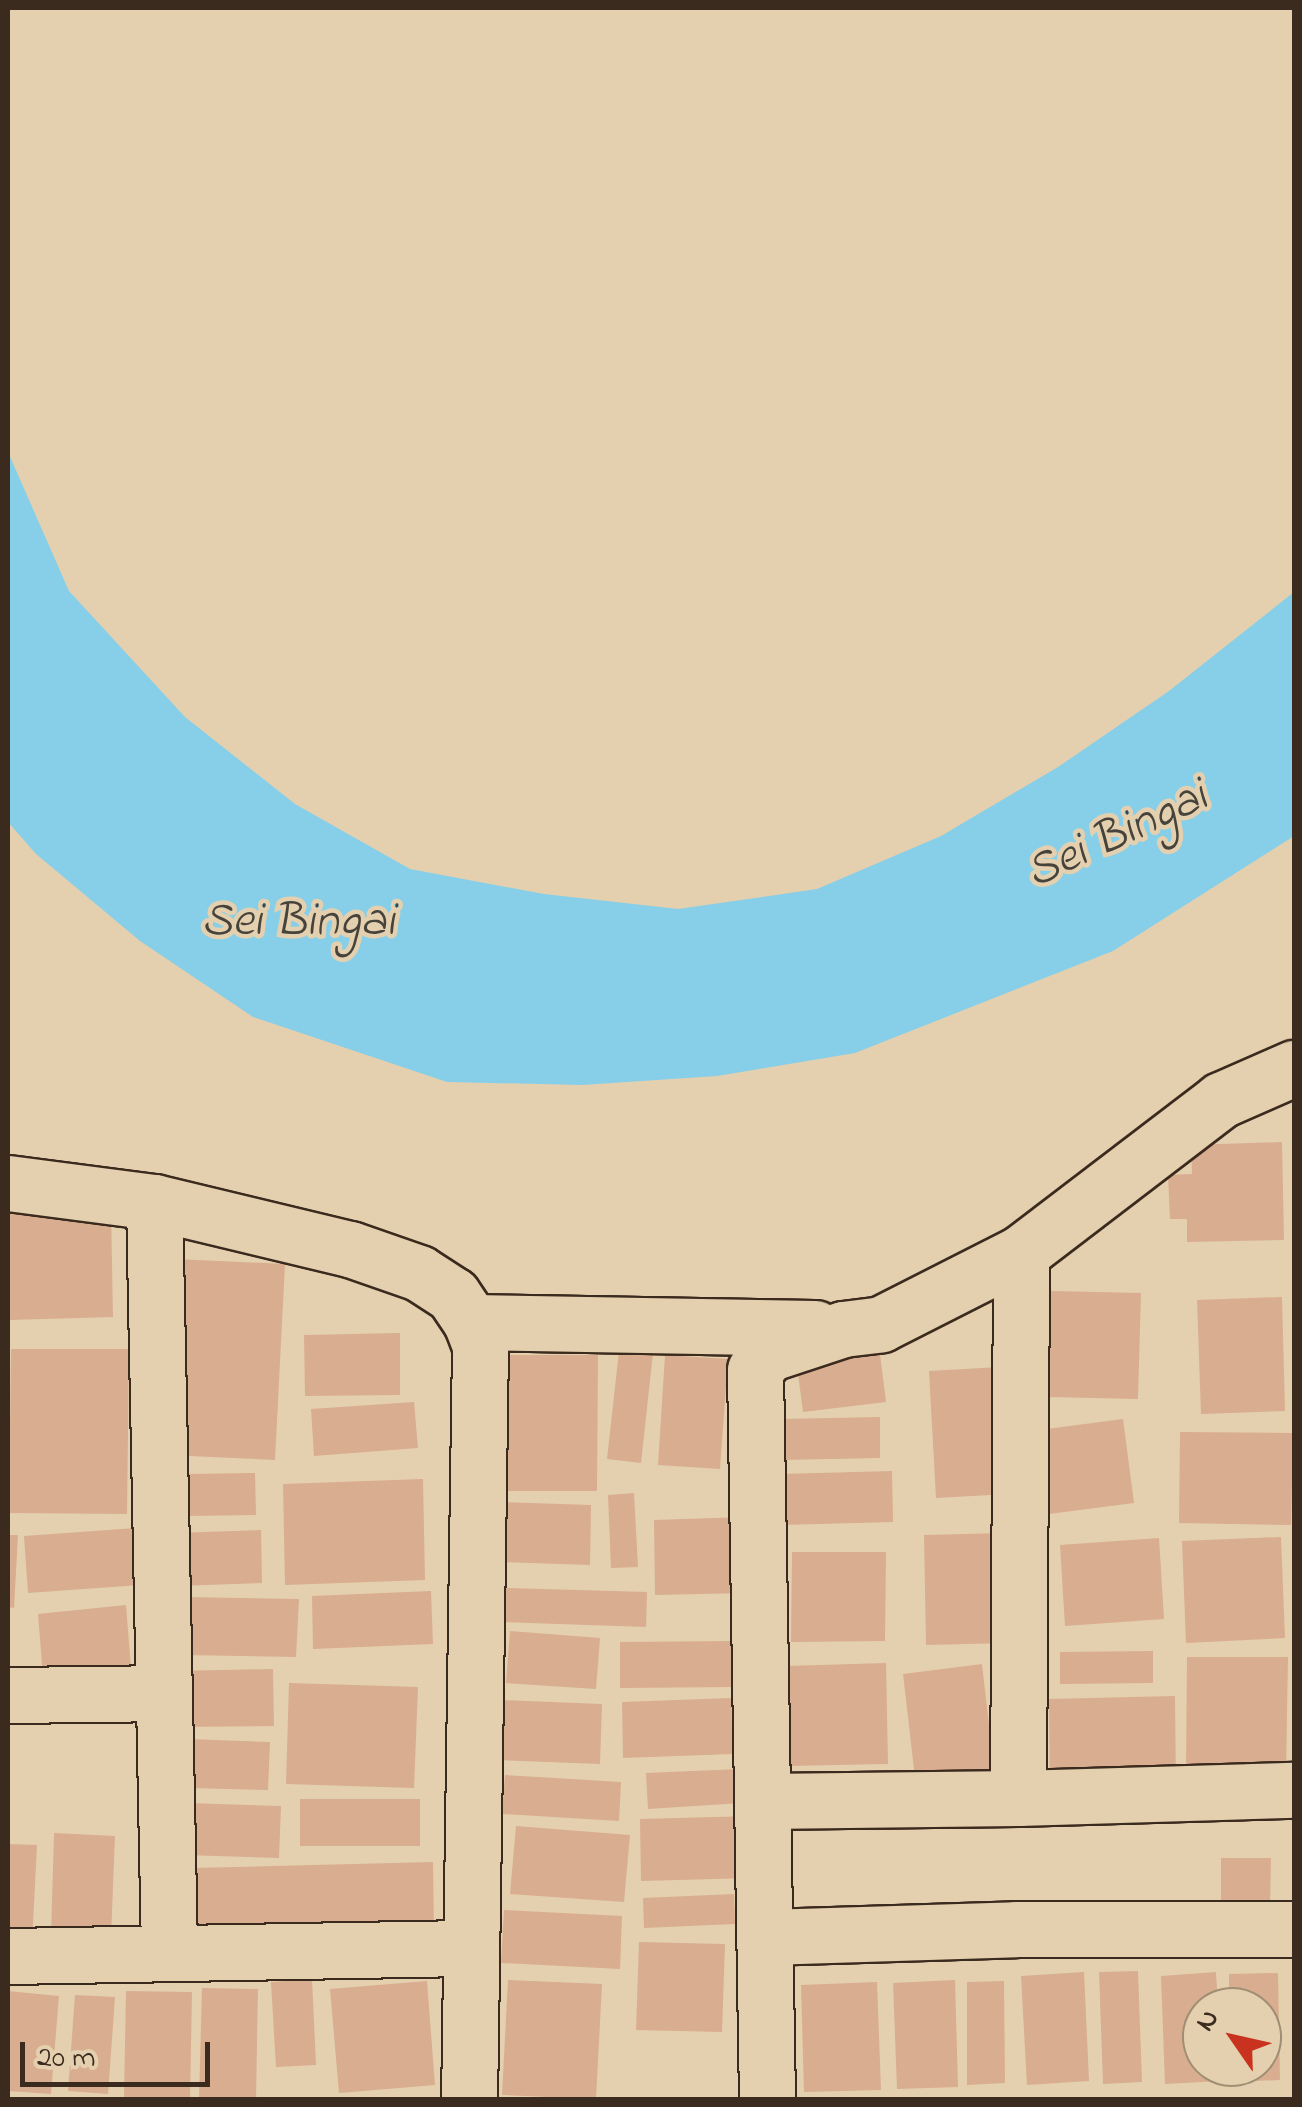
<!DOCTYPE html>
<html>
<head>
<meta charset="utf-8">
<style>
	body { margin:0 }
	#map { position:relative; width:1302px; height:2107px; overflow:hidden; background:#e4d0ae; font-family:"Indie Flower",sans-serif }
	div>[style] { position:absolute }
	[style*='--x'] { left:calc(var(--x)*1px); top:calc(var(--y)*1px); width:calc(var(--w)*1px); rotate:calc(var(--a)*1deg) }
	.water>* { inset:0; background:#87cfe8 }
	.building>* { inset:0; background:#d9ad8f }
	.roads { filter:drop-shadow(2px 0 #3b2a1e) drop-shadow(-2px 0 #3b2a1e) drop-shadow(0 2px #3b2a1e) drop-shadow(0 -2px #3b2a1e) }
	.minor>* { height:55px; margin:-27.5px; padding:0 27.5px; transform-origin:27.5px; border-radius:27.5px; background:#e4d0ae }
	span { translate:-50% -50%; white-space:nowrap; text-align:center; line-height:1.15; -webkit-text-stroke:9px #e4d0ae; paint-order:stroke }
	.water-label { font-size:48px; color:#46433c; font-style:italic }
	.frame { position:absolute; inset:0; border:10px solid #3b2a1e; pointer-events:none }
	.north { position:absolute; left:1182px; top:1987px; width:100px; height:100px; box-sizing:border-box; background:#e4d0ae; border:2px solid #a08e74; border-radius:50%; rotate:304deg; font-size:28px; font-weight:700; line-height:40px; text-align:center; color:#3b2a1e }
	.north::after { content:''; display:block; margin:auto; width:35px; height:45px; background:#c8321e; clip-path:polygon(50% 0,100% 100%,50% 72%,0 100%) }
	.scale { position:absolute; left:20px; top:2042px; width:190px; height:45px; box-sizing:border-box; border:5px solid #3b2a1e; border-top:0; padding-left:12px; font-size:30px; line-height:35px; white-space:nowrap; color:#3b2a1e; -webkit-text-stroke:8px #e4d0ae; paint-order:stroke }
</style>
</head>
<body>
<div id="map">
	<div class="water">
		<div style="clip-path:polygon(8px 452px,69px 591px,185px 717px,295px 804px,410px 869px,544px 894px,678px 909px,817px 889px,941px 836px,1058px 767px,1169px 691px,1294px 592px,1294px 836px,1113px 951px,855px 1053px,717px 1076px,582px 1085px,447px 1082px,253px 1017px,140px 941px,36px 854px,8px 822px)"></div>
	</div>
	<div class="building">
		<div style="clip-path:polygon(1282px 1142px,1284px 1240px,1187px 1242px,1187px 1219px,1170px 1219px,1168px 1175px,1192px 1174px,1191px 1145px)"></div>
		<div style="clip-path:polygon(111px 1209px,113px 1317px,10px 1320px,8px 1212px)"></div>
		<div style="clip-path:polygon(176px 1259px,285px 1264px,275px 1460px,167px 1455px)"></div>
		<div style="clip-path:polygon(1051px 1291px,1141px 1293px,1138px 1399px,1049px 1397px)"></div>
		<div style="clip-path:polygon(1282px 1297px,1285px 1411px,1201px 1414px,1197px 1300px)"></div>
		<div style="clip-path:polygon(400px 1333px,400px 1395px,305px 1396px,304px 1335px)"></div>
		<div style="clip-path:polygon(11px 1349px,129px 1349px,127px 1514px,9px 1513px)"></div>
		<div style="clip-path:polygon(619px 1351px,653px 1353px,641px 1463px,607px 1459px)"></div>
		<div style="clip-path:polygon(880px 1354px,886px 1402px,803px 1412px,797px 1366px)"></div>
		<div style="clip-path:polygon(496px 1355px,598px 1355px,597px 1491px,497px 1491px)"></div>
		<div style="clip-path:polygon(665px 1355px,728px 1359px,720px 1469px,658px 1465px)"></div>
		<div style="clip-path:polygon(1000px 1367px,1008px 1494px,936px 1498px,929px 1371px)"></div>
		<div style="clip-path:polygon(414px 1402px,418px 1448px,314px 1456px,311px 1409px)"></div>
		<div style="clip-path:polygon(880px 1417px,880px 1458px,782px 1460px,782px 1419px)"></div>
		<div style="clip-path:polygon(1123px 1419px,1134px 1503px,1049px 1514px,1039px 1430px)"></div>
		<div style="clip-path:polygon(1180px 1432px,1293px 1433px,1291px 1525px,1179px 1523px)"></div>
		<div style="clip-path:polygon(892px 1471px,893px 1522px,781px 1525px,781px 1474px)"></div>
		<div style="clip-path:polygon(255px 1473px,256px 1515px,189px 1516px,188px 1474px)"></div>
		<div style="clip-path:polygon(423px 1479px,425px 1580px,285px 1585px,283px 1484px)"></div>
		<div style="clip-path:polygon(634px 1493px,638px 1567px,611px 1568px,608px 1495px)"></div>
		<div style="clip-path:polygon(504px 1502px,591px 1505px,590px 1565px,502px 1562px)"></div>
		<div style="clip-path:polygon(745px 1517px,746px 1593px,655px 1595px,654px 1520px)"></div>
		<div style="clip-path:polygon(136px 1528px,140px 1585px,28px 1593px,24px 1536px)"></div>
		<div style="clip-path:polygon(261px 1530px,262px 1583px,176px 1586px,175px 1533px)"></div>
		<div style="clip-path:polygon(1005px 1533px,1007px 1643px,926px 1645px,924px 1535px)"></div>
		<div style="clip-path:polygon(8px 1535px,18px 1535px,14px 1608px,8px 1607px)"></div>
		<div style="clip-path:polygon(1281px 1537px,1285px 1638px,1186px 1643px,1182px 1541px)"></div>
		<div style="clip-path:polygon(1159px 1538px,1164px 1619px,1065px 1626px,1060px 1545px)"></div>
		<div style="clip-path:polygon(792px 1552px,886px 1552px,885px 1641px,791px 1642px)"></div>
		<div style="clip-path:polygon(504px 1588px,647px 1592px,646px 1627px,502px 1622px)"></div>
		<div style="clip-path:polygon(431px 1591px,433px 1644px,313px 1649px,312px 1596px)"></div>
		<div style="clip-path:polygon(183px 1597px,299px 1599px,296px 1657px,182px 1655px)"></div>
		<div style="clip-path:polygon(126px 1605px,131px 1668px,43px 1676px,38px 1614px)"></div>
		<div style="clip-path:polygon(510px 1631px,600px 1638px,596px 1689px,506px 1683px)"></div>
		<div style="clip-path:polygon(737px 1641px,737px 1687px,620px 1688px,620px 1642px)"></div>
		<div style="clip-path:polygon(1153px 1651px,1153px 1683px,1060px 1684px,1060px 1652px)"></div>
		<div style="clip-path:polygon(1187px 1657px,1288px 1657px,1286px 1772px,1186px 1771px)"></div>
		<div style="clip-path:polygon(886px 1663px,888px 1764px,789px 1766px,786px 1666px)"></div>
		<div style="clip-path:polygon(982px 1664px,994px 1769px,915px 1778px,903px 1674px)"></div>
		<div style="clip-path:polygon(273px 1669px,274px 1726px,175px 1727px,175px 1671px)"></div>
		<div style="clip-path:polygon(289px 1683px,418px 1687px,414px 1788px,286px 1784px)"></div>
		<div style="clip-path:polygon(1175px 1696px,1176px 1790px,1050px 1794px,1049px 1699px)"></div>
		<div style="clip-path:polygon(731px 1698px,733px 1754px,623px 1758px,622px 1702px)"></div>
		<div style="clip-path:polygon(500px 1700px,602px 1704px,600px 1764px,497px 1760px)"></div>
		<div style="clip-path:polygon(189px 1739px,270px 1742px,268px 1790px,188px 1788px)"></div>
		<div style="clip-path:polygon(740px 1769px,742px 1803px,648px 1809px,646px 1773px)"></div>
		<div style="clip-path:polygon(505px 1775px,621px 1782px,619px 1821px,502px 1814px)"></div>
		<div style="clip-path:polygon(300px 1799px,420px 1799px,420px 1846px,300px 1846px)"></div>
		<div style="clip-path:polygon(187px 1803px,281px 1806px,279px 1858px,185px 1855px)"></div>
		<div style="clip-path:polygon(752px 1816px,752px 1878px,641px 1881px,640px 1819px)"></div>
		<div style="clip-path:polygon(516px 1826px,630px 1835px,624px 1902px,510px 1894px)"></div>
		<div style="clip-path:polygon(54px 1833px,115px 1836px,111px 1937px,51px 1936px)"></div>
		<div style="clip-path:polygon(8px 1844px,37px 1845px,32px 1943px,8px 1942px)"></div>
		<div style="clip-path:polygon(1221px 1858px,1271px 1858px,1270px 1907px,1221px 1909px)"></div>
		<div style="clip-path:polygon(433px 1862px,434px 1933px,192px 1938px,191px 1868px)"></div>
		<div style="clip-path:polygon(734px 1894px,735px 1924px,644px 1928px,643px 1898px)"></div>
		<div style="clip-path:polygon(504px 1910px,622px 1916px,620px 1969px,501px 1963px)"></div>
		<div style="clip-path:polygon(639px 1942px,725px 1944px,722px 2032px,636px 2030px)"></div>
		<div style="clip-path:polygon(1138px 1971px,1142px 2082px,1103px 2084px,1099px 1972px)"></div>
		<div style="clip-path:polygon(1084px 1972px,1089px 2081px,1027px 2085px,1021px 1976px)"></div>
		<div style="clip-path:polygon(1216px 1972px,1218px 2007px,1202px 2007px,1202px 2067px,1221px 2067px,1222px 2081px,1165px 2084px,1161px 1976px)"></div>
		<div style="clip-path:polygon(1278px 1973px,1280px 2080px,1230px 2082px,1230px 2067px,1262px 2067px,1262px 2007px,1229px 2007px,1229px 1974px)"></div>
		<div style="clip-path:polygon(312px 1979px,316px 2065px,276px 2067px,271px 1982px)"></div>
		<div style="clip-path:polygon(508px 1980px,602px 1984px,596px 2099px,502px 2095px)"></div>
		<div style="clip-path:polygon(955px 1980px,958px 2087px,897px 2089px,893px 1983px)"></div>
		<div style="clip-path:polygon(427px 1981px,435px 2085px,339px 2093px,330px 1989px)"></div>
		<div style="clip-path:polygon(1004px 1981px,1005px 2083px,967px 2085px,967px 1982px)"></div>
		<div style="clip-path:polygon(877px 1982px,881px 2090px,804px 2092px,801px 1985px)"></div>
		<div style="clip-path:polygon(202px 1988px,258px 1989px,256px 2100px,199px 2100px)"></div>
		<div style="clip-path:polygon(8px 1991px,59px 1996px,51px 2094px,8px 2091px)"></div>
		<div style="clip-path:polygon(126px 1991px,192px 1992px,190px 2098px,124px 2097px)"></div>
		<div style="clip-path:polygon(75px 1995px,115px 1997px,108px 2094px,68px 2091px)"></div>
	</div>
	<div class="roads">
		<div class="minor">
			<div style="--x:8;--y:1183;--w:147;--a:7.4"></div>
			<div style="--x:154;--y:1202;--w:202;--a:13.5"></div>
			<div style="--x:350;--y:1249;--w:73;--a:19.2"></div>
			<div style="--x:419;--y:1273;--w:40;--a:32.9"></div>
			<div style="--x:453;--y:1295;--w:32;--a:56"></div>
			<div style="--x:471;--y:1322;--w:25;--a:69"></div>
			<div style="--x:480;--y:1345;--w:755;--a:90.83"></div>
			<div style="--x:154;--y:1202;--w:749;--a:88.85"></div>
			<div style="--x:471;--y:1322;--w:344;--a:1"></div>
			<div style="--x:8;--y:1695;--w:153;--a:-0.7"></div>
			<div style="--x:1018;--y:1798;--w:276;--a:-1.7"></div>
			<div style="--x:763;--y:1801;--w:255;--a:-0.7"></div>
			<div style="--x:1018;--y:1798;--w:545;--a:-89.68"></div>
			<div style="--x:1021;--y:1253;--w:252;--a:-37.4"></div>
			<div style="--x:1221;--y:1100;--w:80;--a:-23.7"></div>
			<div style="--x:766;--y:1937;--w:250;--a:-1.8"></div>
			<div style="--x:1016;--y:1929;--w:278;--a:0"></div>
			<div style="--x:8;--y:1956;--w:463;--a:-1"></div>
			<div style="--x:767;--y:2100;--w:730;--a:-90.94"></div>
			<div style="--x:755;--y:1370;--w:21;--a:-51"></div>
			<div style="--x:768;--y:1354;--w:79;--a:-18.4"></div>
			<div style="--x:843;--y:1329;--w:38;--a:-7"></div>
			<div style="--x:881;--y:1324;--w:157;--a:-26.9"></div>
		</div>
	</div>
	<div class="water-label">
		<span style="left:1117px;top:836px;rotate:-25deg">Sei Bingai</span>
		<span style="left:298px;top:923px">Sei Bingai</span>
	</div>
	<div class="frame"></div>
	<div class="north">N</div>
	<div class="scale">20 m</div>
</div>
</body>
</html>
